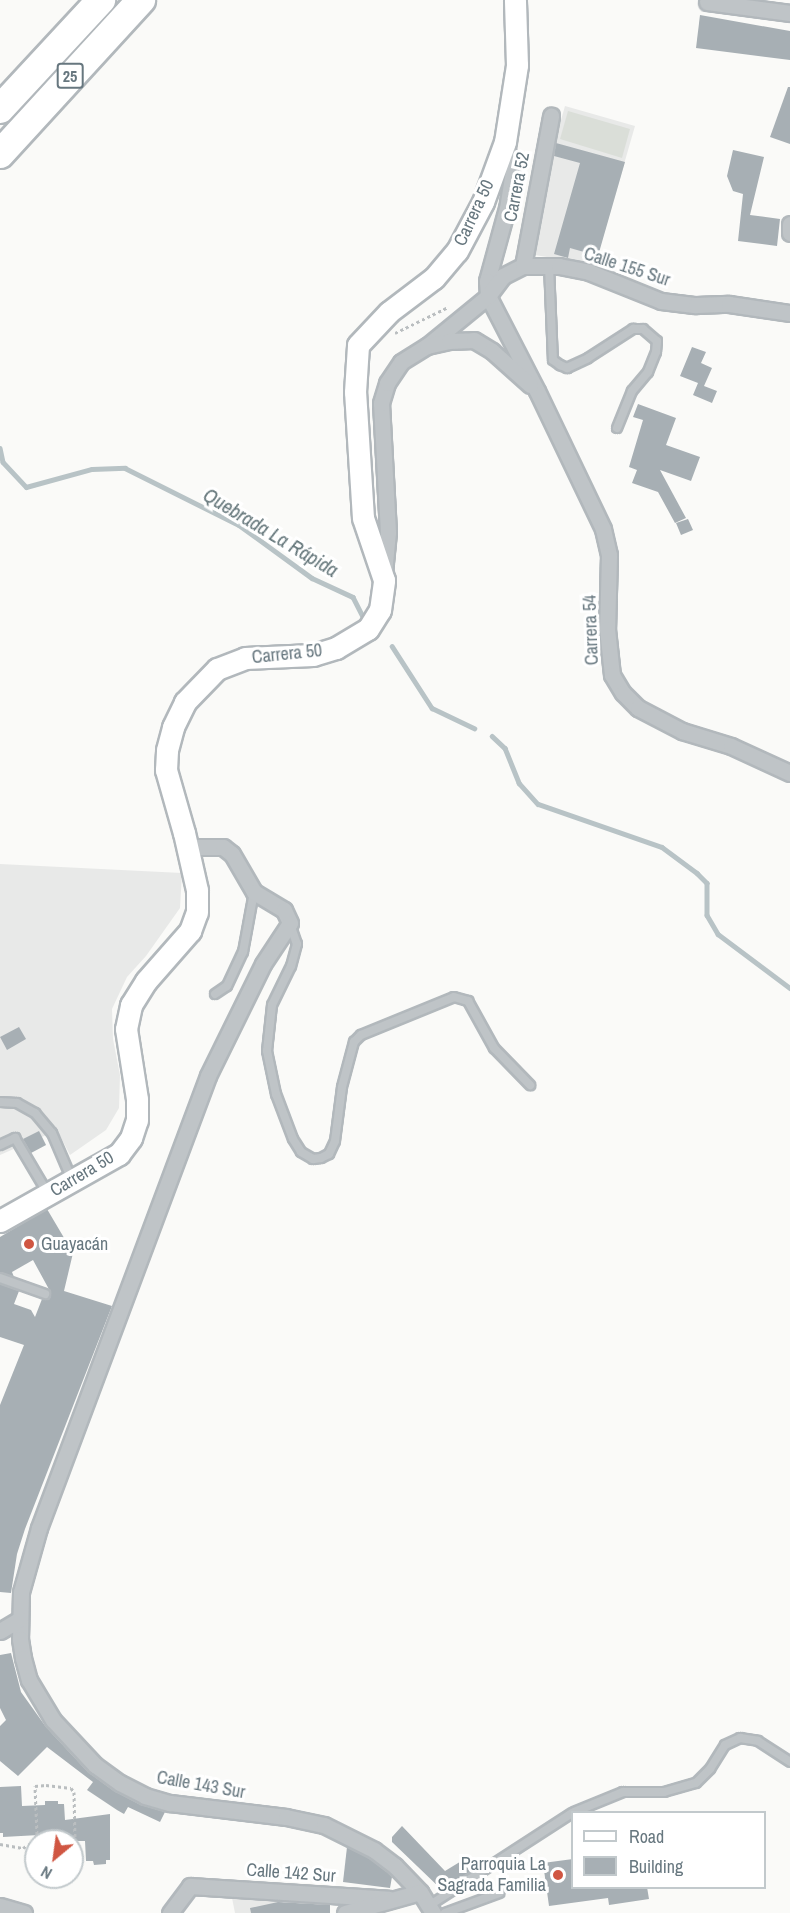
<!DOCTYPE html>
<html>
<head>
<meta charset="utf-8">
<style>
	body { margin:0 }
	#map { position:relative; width:790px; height:1913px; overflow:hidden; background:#fafaf8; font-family:"Archivo Narrow",sans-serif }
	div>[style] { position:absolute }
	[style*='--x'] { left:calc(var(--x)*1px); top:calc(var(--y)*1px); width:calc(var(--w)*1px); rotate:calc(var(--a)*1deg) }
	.built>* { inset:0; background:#e8e9e8 }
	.green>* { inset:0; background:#daded8 }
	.stream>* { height:4.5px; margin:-2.25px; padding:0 2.25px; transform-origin:2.25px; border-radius:2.25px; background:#b8c3c6 }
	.building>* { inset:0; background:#a7afb4 }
	.path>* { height:3px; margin-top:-1.5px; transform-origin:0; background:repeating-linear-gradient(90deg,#babec0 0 3px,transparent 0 6px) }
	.roads { filter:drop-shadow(2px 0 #b2b8bc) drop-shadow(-2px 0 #b2b8bc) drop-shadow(0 2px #b2b8bc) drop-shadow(0 -2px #b2b8bc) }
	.lane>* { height:8px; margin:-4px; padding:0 4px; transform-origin:4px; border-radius:4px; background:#bfc4c7 }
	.street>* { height:15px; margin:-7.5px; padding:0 7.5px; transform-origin:7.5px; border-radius:7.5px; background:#bfc4c7 }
	.secondary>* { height:21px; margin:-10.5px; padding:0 10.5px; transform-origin:10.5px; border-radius:10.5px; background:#fff }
	.highway>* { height:28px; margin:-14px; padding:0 14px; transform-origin:14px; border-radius:14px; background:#fff }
	.dots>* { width:16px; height:16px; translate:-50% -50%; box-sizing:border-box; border:3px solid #fff; border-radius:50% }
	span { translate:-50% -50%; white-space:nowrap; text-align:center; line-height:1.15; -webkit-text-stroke:6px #fff; paint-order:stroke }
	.shield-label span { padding:2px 4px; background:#fff; border:2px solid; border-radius:4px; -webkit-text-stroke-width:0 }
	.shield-label { font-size:16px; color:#67777f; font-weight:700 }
	.street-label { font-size:18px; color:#67777f }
	.poi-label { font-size:18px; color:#67777f }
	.left { translate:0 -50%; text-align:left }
	.right { translate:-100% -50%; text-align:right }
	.water-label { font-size:20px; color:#637579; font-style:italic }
	.legend { position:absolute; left:571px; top:1811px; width:195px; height:78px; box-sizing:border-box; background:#fff; border:2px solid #c2c9cc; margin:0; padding:8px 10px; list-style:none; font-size:18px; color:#67777f }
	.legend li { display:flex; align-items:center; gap:12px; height:30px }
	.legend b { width:30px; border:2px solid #c2c9cc }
	.north { position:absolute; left:24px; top:1829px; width:60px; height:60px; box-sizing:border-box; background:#fff; border:2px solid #c2c9cc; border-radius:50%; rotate:209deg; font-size:16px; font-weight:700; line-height:24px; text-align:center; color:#67777f }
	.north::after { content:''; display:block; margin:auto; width:21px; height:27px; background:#d05642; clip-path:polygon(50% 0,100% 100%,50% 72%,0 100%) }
</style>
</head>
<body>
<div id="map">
	<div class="built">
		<div style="clip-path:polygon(565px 106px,635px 126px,595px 265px,535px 255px,551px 155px)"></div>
		<div style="clip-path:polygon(0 864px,182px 873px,180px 908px,146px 956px,127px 977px,112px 1009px,113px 1039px,120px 1075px,119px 1108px,106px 1130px,70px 1155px,57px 1130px,42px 1137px,46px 1145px,30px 1153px,25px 1144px,0 1155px)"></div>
		<div style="clip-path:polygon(232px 1898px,282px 1901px,285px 1913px,235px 1913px)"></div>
	</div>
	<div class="green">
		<div style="clip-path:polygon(568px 111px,630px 129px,622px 158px,560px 139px)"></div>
	</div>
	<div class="stream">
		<div style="--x:0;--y:448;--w:14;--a:78"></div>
		<div style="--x:3;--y:462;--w:34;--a:47"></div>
		<div style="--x:26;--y:487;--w:68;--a:-15.3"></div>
		<div style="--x:92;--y:469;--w:33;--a:-2"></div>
		<div style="--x:125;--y:468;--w:127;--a:26.6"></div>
		<div style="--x:239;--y:525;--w:90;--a:36"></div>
		<div style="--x:312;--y:578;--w:45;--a:24.9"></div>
		<div style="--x:353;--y:597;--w:25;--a:63"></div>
		<div style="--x:392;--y:646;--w:74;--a:57.2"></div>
		<div style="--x:432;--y:708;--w:47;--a:25.5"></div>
		<div style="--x:492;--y:736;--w:18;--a:43"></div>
		<div style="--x:505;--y:748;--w:38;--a:68"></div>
		<div style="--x:519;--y:783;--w:28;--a:48"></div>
		<div style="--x:538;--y:804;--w:131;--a:19.1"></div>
		<div style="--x:662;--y:847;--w:44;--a:36.6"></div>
		<div style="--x:697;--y:873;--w:14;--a:45"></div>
		<div style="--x:707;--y:883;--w:32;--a:90"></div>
		<div style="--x:707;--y:915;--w:22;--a:60"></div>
		<div style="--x:718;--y:934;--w:90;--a:36.9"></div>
	</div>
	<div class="building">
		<div style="clip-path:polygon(700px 15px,790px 31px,790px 60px,696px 48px)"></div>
		<div style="clip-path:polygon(788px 87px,790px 87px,790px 144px,770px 137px)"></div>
		<div style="clip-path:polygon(556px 143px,625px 162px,598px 256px,570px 248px,568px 258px,554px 254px,580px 163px,554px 156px)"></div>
		<div style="clip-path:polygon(733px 150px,764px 157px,750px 215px,780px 219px,777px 246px,738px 241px,743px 194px,733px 191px,727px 176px)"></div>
		<div style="clip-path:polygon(692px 347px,706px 352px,701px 363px,712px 368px,704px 386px,717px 391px,712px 403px,693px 395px,698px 383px,680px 376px)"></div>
		<div style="clip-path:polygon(638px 404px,676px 418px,666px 445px,700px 457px,691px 481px,660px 470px,686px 518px,675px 523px,658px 492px,632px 483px,637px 470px,629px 467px,643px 420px,633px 417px)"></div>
		<div style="clip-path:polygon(688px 519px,693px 530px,681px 535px,676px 523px)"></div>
		<div style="clip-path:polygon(19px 1027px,26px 1039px,7px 1050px,0 1037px)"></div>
		<div style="clip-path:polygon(39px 1131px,46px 1145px,31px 1153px,23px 1139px)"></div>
		<div style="clip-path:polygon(47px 1209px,73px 1253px,64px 1291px,112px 1306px,25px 1529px,17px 1554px,11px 1593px,0 1592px,0 1405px,24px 1345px,0 1337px,0 1284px,19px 1291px,14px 1304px,31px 1310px,35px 1317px,42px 1299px,48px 1299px,51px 1293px,33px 1260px,12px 1272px,14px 1277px,0 1272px,0 1237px)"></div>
		<div style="clip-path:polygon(11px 1653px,21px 1692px,46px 1727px,88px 1772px,114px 1791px,141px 1805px,165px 1812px,160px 1822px,128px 1807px,124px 1814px,117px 1810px,87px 1790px,93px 1782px,47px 1747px,18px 1776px,0 1761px,0 1726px,6px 1720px,0 1708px,0 1655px)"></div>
		<div style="clip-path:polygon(21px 1786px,22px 1806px,45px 1805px,45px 1801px,58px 1801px,58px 1804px,64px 1804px,65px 1820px,110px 1814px,110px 1860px,106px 1860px,106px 1864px,94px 1865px,93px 1861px,86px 1861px,85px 1841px,39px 1841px,39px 1835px,3px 1837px,3px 1833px,0 1833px,0 1787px)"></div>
		<div style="clip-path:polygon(402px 1826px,445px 1871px,463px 1860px,470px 1872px,442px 1890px,392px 1842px,392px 1837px)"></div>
		<div style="clip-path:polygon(347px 1847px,369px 1858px,388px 1873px,392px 1877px,390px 1888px,343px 1882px)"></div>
		<div style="clip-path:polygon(573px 1859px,573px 1887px,647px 1887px,649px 1899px,609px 1905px,608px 1898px,549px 1906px,543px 1863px)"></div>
		<div style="clip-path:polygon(278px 1902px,330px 1905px,330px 1913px,251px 1913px,250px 1908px)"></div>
	</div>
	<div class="path">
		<div style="--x:395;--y:333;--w:59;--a:-26.1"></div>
		<div style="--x:0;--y:1844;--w:23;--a:10"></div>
		<div style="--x:23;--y:1848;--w:12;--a:-31"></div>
		<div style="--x:33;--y:1842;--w:9;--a:-63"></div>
		<div style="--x:37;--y:1834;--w:48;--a:-92.4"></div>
		<div style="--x:35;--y:1786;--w:11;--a:-5"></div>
		<div style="--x:46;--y:1785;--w:25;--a:7"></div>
		<div style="--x:71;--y:1788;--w:5;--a:53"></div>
		<div style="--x:74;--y:1792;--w:49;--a:88.8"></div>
	</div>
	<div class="roads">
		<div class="lane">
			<div style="--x:549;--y:266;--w:94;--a:87.6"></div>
			<div style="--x:553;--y:360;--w:9;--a:36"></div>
			<div style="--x:560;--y:365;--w:8;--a:23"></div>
			<div style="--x:567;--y:368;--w:23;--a:-25"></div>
			<div style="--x:588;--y:358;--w:54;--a:-32.8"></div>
			<div style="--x:633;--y:329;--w:10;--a:0"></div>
			<div style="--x:643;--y:329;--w:18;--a:41"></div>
			<div style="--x:657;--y:341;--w:11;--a:95"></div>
			<div style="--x:656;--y:352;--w:22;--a:112"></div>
			<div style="--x:648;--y:372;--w:25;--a:130"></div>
			<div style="--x:632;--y:391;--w:40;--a:112"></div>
			<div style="--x:290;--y:924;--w:21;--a:71"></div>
			<div style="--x:297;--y:944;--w:23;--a:105"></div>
			<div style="--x:291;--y:966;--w:43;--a:116"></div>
			<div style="--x:272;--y:1005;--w:46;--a:96.2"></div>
			<div style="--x:267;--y:1051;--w:44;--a:78.2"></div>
			<div style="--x:276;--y:1094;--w:48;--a:69.3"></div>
			<div style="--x:293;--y:1139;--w:15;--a:58"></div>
			<div style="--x:301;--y:1152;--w:14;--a:30"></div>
			<div style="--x:313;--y:1159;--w:8;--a:-7"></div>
			<div style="--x:321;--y:1158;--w:9;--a:-27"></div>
			<div style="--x:329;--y:1154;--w:14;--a:-65"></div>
			<div style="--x:335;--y:1141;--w:54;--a:-82.6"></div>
			<div style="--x:342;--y:1087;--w:47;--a:-75.1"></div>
			<div style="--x:354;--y:1042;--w:10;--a:-45"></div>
			<div style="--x:361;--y:1035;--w:100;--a:-22.2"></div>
			<div style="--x:454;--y:997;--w:15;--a:16"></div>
			<div style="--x:468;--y:1001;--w:54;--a:61"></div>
			<div style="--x:494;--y:1048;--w:52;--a:45.8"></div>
			<div style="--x:215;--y:994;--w:14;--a:-34"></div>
			<div style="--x:227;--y:986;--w:38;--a:-65"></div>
			<div style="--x:243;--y:952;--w:61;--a:-79.6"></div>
			<div style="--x:0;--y:1102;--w:17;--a:3"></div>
			<div style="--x:17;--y:1103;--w:21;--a:29"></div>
			<div style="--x:35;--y:1113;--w:26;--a:50"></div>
			<div style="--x:52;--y:1133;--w:51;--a:66.9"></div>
			<div style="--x:0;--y:1145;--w:17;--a:-25"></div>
			<div style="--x:15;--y:1138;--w:63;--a:59.3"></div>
			<div style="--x:0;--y:1278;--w:48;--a:19.6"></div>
			<div style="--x:574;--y:1812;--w:53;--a:-22.2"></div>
			<div style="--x:623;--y:1792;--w:41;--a:0"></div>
			<div style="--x:664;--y:1792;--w:33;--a:-16"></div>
			<div style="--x:696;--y:1783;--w:20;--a:-45"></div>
			<div style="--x:710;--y:1769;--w:28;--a:-58"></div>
			<div style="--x:725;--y:1745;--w:17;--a:-25"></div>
			<div style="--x:740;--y:1738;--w:18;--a:9"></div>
			<div style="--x:758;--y:1741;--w:38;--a:33"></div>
			<div style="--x:430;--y:1905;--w:169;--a:-32.9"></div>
			<div style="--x:445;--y:1913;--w:58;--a:-20.3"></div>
		</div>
		<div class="street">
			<div style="--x:707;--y:2;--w:84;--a:7.5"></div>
			<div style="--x:505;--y:142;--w:30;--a:75"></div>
			<div style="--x:513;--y:171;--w:37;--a:99"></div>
			<div style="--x:507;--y:208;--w:76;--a:105.3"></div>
			<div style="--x:487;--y:281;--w:15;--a:86"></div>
			<div style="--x:488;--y:296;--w:107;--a:62.7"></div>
			<div style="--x:537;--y:391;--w:153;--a:64.4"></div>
			<div style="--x:603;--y:529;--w:27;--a:77"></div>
			<div style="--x:609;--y:555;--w:74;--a:91.5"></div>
			<div style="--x:607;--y:629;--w:46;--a:83.8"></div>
			<div style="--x:612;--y:675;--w:21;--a:59"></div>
			<div style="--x:623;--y:693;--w:21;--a:45"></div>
			<div style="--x:638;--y:708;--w:50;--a:27.6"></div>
			<div style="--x:682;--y:731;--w:51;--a:17"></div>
			<div style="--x:731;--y:746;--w:65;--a:24.6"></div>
			<div style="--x:790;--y:224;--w:9;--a:90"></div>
			<div style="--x:523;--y:266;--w:153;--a:-79.4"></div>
			<div style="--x:427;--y:346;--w:79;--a:-39.3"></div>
			<div style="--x:488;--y:296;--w:25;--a:-53"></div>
			<div style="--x:503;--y:276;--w:22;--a:-27"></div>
			<div style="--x:523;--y:266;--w:36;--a:0"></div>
			<div style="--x:559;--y:266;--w:31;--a:11"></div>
			<div style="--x:589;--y:272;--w:78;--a:21.9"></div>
			<div style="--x:661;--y:301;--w:35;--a:7"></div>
			<div style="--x:696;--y:305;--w:33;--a:-2"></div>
			<div style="--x:729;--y:304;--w:62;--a:8.4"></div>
			<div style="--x:384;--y:573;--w:41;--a:-84.4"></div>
			<div style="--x:388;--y:532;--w:129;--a:-93.1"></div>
			<div style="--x:381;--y:403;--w:21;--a:-73"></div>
			<div style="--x:387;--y:383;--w:25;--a:-56"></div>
			<div style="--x:401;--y:362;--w:31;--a:-32"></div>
			<div style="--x:427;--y:346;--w:23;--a:-13"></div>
			<div style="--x:449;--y:341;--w:25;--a:-2"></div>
			<div style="--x:474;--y:340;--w:21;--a:31"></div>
			<div style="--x:492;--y:351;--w:51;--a:41.8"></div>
			<div style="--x:187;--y:847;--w:36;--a:0"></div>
			<div style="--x:223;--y:847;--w:11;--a:38"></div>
			<div style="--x:232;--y:854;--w:44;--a:59.9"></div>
			<div style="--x:254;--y:892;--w:35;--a:31"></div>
			<div style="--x:284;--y:910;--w:14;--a:65"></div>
			<div style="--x:290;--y:923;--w:49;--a:123.4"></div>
			<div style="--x:263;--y:964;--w:125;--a:116.2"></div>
			<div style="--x:208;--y:1076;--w:483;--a:110.5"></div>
			<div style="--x:39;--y:1528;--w:66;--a:105.7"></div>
			<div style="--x:21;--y:1592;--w:47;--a:91.2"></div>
			<div style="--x:20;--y:1639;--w:19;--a:81"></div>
			<div style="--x:23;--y:1658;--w:23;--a:75"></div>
			<div style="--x:29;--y:1680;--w:47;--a:59"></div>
			<div style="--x:53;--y:1720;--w:62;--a:47"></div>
			<div style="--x:95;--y:1765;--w:31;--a:36"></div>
			<div style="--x:120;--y:1783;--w:28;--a:27"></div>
			<div style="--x:145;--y:1796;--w:26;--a:16"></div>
			<div style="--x:170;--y:1803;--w:117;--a:6.9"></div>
			<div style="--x:286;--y:1817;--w:39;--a:12"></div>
			<div style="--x:324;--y:1825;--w:56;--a:26.6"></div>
			<div style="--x:374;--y:1850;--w:26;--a:37"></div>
			<div style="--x:395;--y:1866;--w:36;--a:46"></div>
			<div style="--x:420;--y:1892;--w:25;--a:58"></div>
			<div style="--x:0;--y:1631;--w:23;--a:-31"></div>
			<div style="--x:0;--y:1906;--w:25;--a:16"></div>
			<div style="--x:170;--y:1913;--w:34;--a:-53"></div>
			<div style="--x:190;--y:1886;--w:199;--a:3.7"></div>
			<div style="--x:345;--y:1913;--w:78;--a:-15.6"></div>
		</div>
		<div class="secondary">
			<div style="--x:0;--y:1221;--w:137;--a:-29.4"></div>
			<div style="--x:119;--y:1154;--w:20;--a:-53"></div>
			<div style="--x:131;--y:1138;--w:19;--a:-72"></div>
			<div style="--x:137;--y:1120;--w:21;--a:-90"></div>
			<div style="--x:137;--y:1099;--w:71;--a:-98.9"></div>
			<div style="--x:126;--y:1029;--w:25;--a:-78"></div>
			<div style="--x:131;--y:1005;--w:28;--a:-58"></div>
			<div style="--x:146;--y:981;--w:67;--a:-48.7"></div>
			<div style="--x:190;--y:931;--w:20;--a:-70"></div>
			<div style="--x:197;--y:912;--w:22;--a:-90"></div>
			<div style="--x:197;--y:890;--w:58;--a:-102.8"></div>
			<div style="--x:184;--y:833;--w:66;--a:-105.9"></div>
			<div style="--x:166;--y:770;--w:20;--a:-87"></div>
			<div style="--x:167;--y:750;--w:24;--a:-75"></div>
			<div style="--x:173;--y:727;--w:28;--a:-64"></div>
			<div style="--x:185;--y:702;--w:46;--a:-45.9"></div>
			<div style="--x:217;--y:669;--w:30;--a:-21"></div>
			<div style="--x:245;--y:658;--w:68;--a:-2.5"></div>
			<div style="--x:313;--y:655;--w:24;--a:-17"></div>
			<div style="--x:336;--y:648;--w:37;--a:-31"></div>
			<div style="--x:368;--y:629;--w:22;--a:-58"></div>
			<div style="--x:380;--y:610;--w:30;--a:-82"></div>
			<div style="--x:384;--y:580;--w:65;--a:-108.7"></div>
			<div style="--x:363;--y:518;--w:126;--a:-93.6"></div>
			<div style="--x:355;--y:392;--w:47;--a:-86.3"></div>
			<div style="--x:358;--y:345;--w:45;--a:-46.8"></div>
			<div style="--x:389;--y:312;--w:56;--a:-37.1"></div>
			<div style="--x:434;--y:278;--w:35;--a:-50"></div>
			<div style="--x:457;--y:251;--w:55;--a:-62"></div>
			<div style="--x:483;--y:202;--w:64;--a:-69.9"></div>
			<div style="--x:505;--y:142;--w:78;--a:-81.1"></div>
			<div style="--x:517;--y:65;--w:65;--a:-91.8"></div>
		</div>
		<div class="highway">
			<div style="--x:0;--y:109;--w:149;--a:-47.2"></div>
			<div style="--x:0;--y:154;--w:209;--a:-47.5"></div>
		</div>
	</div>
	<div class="dots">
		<div style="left:29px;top:1244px;background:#d05642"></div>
		<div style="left:558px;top:1875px;background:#d05642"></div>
	</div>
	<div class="shield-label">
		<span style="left:70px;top:76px">25</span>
	</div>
	<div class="street-label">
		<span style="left:517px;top:187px;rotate:-79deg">Carrera 52</span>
		<span style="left:474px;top:213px;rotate:-65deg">Carrera 50</span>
		<span style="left:627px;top:267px;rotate:18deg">Calle 155 Sur</span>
		<span style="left:591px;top:630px;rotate:-92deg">Carrera 54</span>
		<span style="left:287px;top:654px;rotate:-6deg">Carrera 50</span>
		<span style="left:82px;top:1174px;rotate:-31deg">Carrera 50</span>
		<span style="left:201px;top:1785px;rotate:10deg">Calle 143 Sur</span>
		<span style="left:291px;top:1873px;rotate:4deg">Calle 142 Sur</span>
	</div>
	<div class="poi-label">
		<span class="left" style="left:41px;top:1244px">Guayacán</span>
		<span class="right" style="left:546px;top:1875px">Parroquia La<br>Sagrada Familia</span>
	</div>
	<div class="water-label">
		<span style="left:271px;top:532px;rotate:31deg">Quebrada La Rápida</span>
	</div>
	<ul class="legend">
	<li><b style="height:8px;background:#fff"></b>Road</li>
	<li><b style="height:16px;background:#a7afb4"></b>Building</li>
	</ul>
	<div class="north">N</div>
</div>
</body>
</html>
